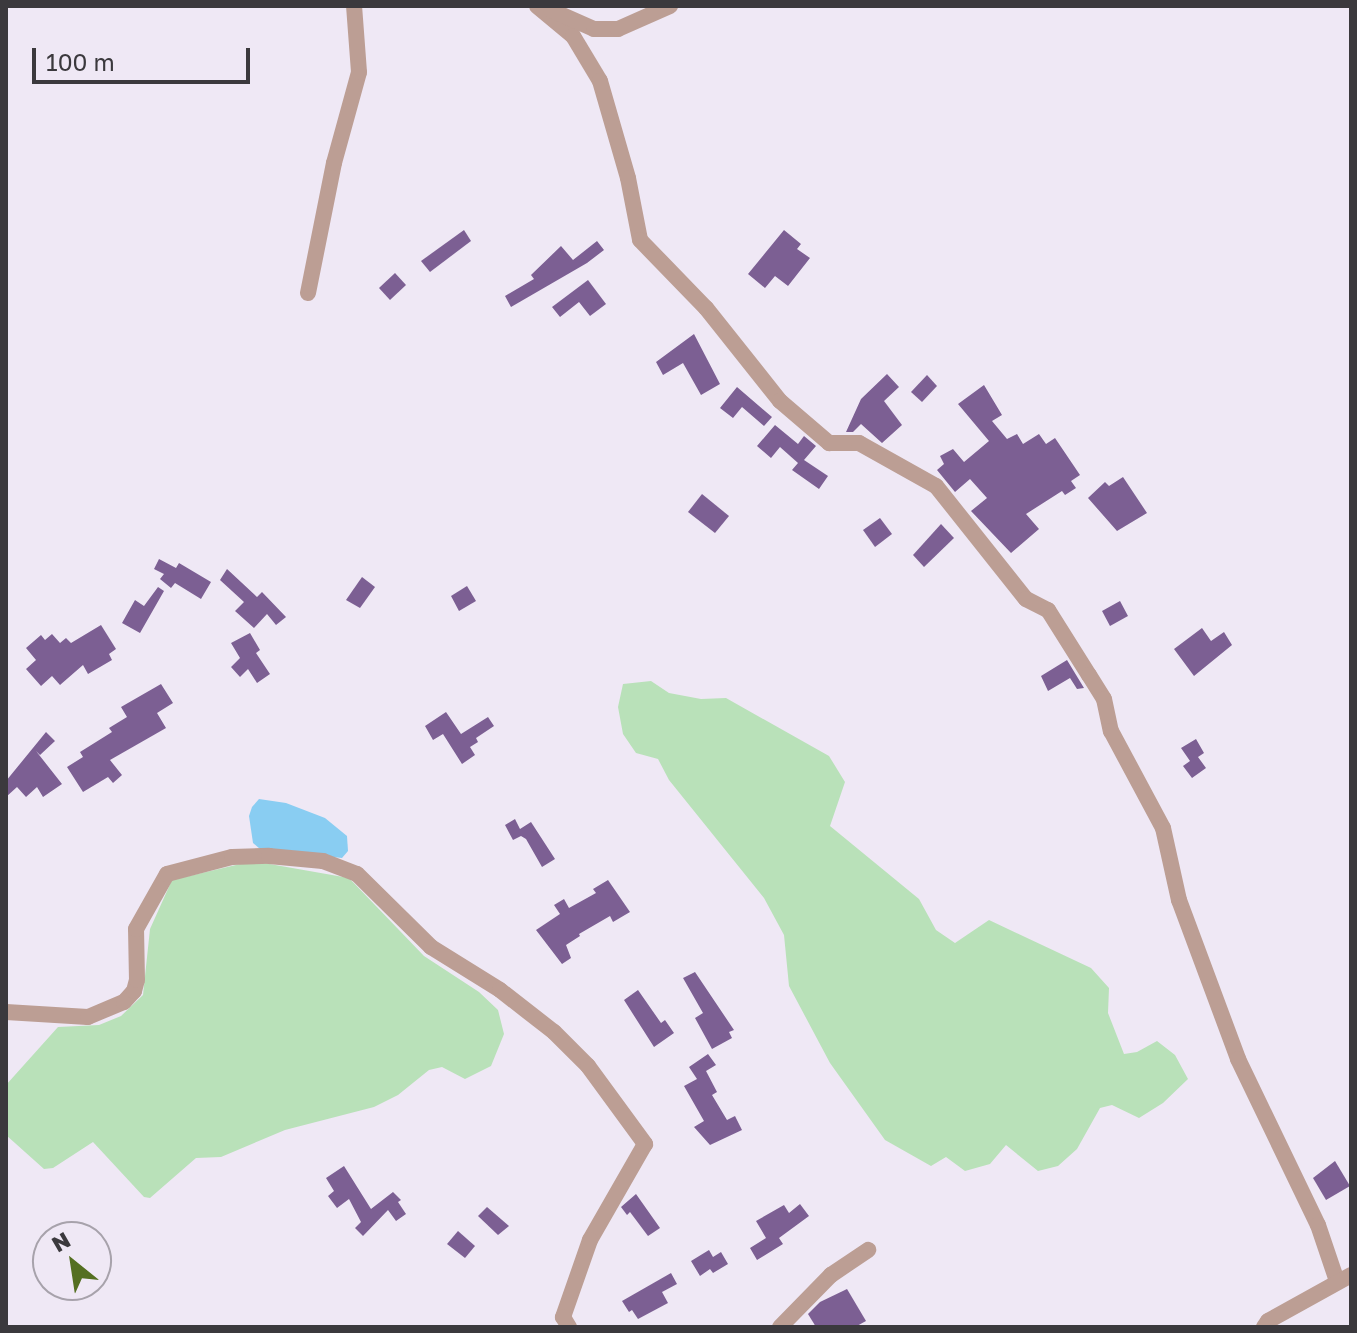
<!DOCTYPE html>
<html>
<head>
<meta charset="utf-8">
<style>
	body { margin:0 }
	#map { position:relative; width:1357px; height:1333px; overflow:hidden; background:#efe8f5; font-family:"Golos Text",sans-serif }
	div>[style] { position:absolute }
	[style*='--x'] { left:calc(var(--x)*1px); top:calc(var(--y)*1px); width:calc(var(--w)*1px); rotate:calc(var(--a)*1deg) }
	.green>* { inset:0; background:#b9e1b9 }
	.water>* { inset:0; background:#89cdf2 }
	.building>* { inset:0; background:#7c5f93 }
	.street>* { height:16px; margin:-8px; padding:0 8px; transform-origin:8px; border-radius:8px; background:#bc9e94 }
	span { translate:-50% -50%; white-space:nowrap; text-align:center; line-height:1.15; -webkit-text-stroke:8px #efe8f5; paint-order:stroke }
	.frame { position:absolute; inset:0; border:8px solid #3b393d; pointer-events:none }
	.north { position:absolute; left:32px; top:1221px; width:80px; height:80px; box-sizing:border-box; background:#efe8f5; border:2px solid #a7a2ab; border-radius:50%; rotate:330deg; font-size:22px; font-weight:700; line-height:32px; text-align:center; color:#3b393d }
	.north::after { content:''; display:block; margin:auto; width:28px; height:36px; background:#546f21; clip-path:polygon(50% 0,100% 100%,50% 72%,0 100%) }
	.scale { position:absolute; left:32px; top:48px; width:218px; height:36px; box-sizing:border-box; border:4px solid #3b393d; border-top:0; padding-left:10px; font-size:24px; line-height:28px; white-space:nowrap; color:#3b393d; -webkit-text-stroke:6px #efe8f5; paint-order:stroke }
</style>
</head>
<body>
<div id="map">
	<div class="green">
		<div style="clip-path:polygon(651px 681px,669px 693px,701px 699px,726px 698px,829px 756px,845px 782px,830px 826px,919px 899px,936px 930px,955px 943px,989px 920px,1091px 968px,1109px 988px,1108px 1013px,1124px 1054px,1137px 1052px,1157px 1041px,1175px 1055px,1188px 1079px,1163px 1103px,1139px 1118px,1112px 1105px,1100px 1108px,1077px 1149px,1058px 1166px,1038px 1171px,1006px 1145px,990px 1164px,965px 1171px,946px 1157px,931px 1166px,885px 1140px,830px 1063px,789px 986px,784px 935px,764px 898px,669px 780px,658px 759px,636px 753px,623px 734px,618px 707px,623px 684px)"></div>
		<div style="clip-path:polygon(253px 861px,349px 878px,424px 956px,479px 992px,498px 1010px,504px 1034px,491px 1066px,465px 1079px,442px 1067px,429px 1070px,398px 1095px,374px 1107px,285px 1130px,221px 1157px,196px 1158px,150px 1198px,144px 1197px,93px 1142px,53px 1168px,44px 1169px,6px 1135px,6px 1085px,58px 1027px,99px 1025px,121px 1016px,143px 995px,150px 929px,172px 880px)"></div>
	</div>
	<div class="water">
		<div style="clip-path:polygon(259px 799px,286px 803px,325px 818px,347px 836px,348px 851px,342px 858px,260px 849px,253px 843px,249px 816px,252px 807px)"></div>
	</div>
	<div class="building">
		<div style="clip-path:polygon(464px 230px,471px 241px,430px 272px,421px 261px)"></div>
		<div style="clip-path:polygon(784px 230px,801px 244px,797px 249px,810px 258px,788px 286px,775px 276px,765px 288px,748px 274px)"></div>
		<div style="clip-path:polygon(597px 241px,604px 250px,587px 263px,511px 307px,505px 296px,534px 279px,531px 275px,561px 246px,573px 260px)"></div>
		<div style="clip-path:polygon(395px 273px,406px 285px,390px 300px,379px 288px)"></div>
		<div style="clip-path:polygon(588px 280px,606px 304px,590px 316px,579px 302px,560px 317px,552px 307px)"></div>
		<div style="clip-path:polygon(694px 334px,720px 384px,701px 395px,683px 363px,663px 375px,656px 362px)"></div>
		<div style="clip-path:polygon(887px 374px,899px 387px,884px 401px,902px 425px,882px 443px,861px 424px,853px 432px,846px 432px,861px 399px)"></div>
		<div style="clip-path:polygon(927px 375px,937px 386px,922px 402px,911px 392px)"></div>
		<div style="clip-path:polygon(984px 385px,1002px 415px,992px 421px,1007px 439px,1017px 434px,1023px 444px,1039px 434px,1046px 444px,1055px 438px,1080px 475px,1071px 481px,1076px 488px,1065px 495px,1062px 491px,1026px 514px,1039px 529px,1011px 553px,971px 511px,987px 498px,970px 479px,955px 492px,937px 470px,944px 464px,940px 456px,953px 449px,964px 462px,989px 441px,958px 404px)"></div>
		<div style="clip-path:polygon(737px 387px,772px 417px,764px 426px,742px 407px,733px 418px,720px 408px)"></div>
		<div style="clip-path:polygon(775px 425px,798px 444px,804px 436px,816px 446px,804px 460px,828px 476px,819px 489px,792px 470px,798px 463px,780px 447px,771px 458px,757px 446px)"></div>
		<div style="clip-path:polygon(1123px 477px,1147px 513px,1117px 531px,1088px 498px,1105px 482px,1109px 486px)"></div>
		<div style="clip-path:polygon(702px 494px,729px 516px,715px 533px,688px 512px)"></div>
		<div style="clip-path:polygon(880px 518px,892px 534px,875px 547px,863px 530px)"></div>
		<div style="clip-path:polygon(941px 524px,954px 538px,924px 567px,913px 555px)"></div>
		<div style="clip-path:polygon(159px 559px,176px 568px,179px 563px,211px 582px,201px 599px,175px 583px,171px 588px,160px 579px,164px 574px,154px 569px)"></div>
		<div style="clip-path:polygon(227px 569px,257px 597px,262px 592px,286px 617px,276px 625px,267px 614px,254px 628px,235px 611px,244px 602px,220px 580px)"></div>
		<div style="clip-path:polygon(362px 577px,375px 587px,360px 608px,346px 600px)"></div>
		<div style="clip-path:polygon(467px 586px,476px 601px,459px 611px,451px 596px)"></div>
		<div style="clip-path:polygon(158px 587px,164px 591px,140px 633px,122px 623px,135px 600px,144px 606px)"></div>
		<div style="clip-path:polygon(1120px 601px,1128px 616px,1110px 626px,1102px 611px)"></div>
		<div style="clip-path:polygon(101px 625px,116px 649px,109px 654px,112px 660px,88px 674px,83px 665px,60px 685px,52px 676px,41px 686px,26px 669px,36px 660px,26px 648px,41px 635px,45px 640px,52px 634px,60px 643px,66px 638px,71px 643px)"></div>
		<div style="clip-path:polygon(1202px 628px,1211px 641px,1224px 632px,1232px 645px,1194px 676px,1174px 649px)"></div>
		<div style="clip-path:polygon(250px 633px,260px 650px,256px 653px,270px 674px,257px 683px,248px 669px,240px 677px,231px 667px,240px 658px,231px 643px)"></div>
		<div style="clip-path:polygon(1067px 660px,1084px 688px,1077px 689px,1070px 678px,1048px 691px,1041px 676px)"></div>
		<div style="clip-path:polygon(161px 684px,173px 703px,157px 713px,166px 728px,110px 760px,122px 775px,113px 783px,108px 777px,83px 792px,67px 767px,83px 757px,80px 752px,112px 732px,109px 728px,127px 717px,121px 707px)"></div>
		<div style="clip-path:polygon(446px 712px,461px 734px,488px 717px,494px 726px,476px 738px,478px 742px,470px 747px,475px 755px,462px 764px,443px 734px,433px 740px,425px 726px)"></div>
		<div style="clip-path:polygon(46px 732px,55px 741px,40px 755px,36px 751px,62px 784px,43px 797px,37px 787px,26px 797px,17px 787px,6px 797px,6px 781px)"></div>
		<div style="clip-path:polygon(1196px 739px,1204px 753px,1198px 757px,1206px 768px,1192px 778px,1183px 766px,1190px 761px,1181px 748px)"></div>
		<div style="clip-path:polygon(515px 819px,520px 829px,531px 822px,555px 859px,542px 867px,526px 839px,521px 836px,513px 840px,505px 825px)"></div>
		<div style="clip-path:polygon(608px 880px,630px 912px,613px 922px,610px 916px,579px 934px,580px 936px,566px 945px,571px 958px,562px 964px,536px 930px,560px 914px,554px 905px,564px 899px,569px 908px,596px 893px,593px 889px)"></div>
		<div style="clip-path:polygon(695px 972px,734px 1030px,729px 1032px,732px 1038px,712px 1049px,695px 1018px,703px 1013px,683px 978px)"></div>
		<div style="clip-path:polygon(638px 990px,661px 1023px,665px 1020px,674px 1033px,654px 1047px,624px 1000px)"></div>
		<div style="clip-path:polygon(708px 1054px,716px 1065px,706px 1071px,717px 1092px,712px 1095px,727px 1120px,735px 1116px,742px 1130px,710px 1145px,694px 1127px,704px 1121px,684px 1086px,697px 1079px,689px 1067px)"></div>
		<div style="clip-path:polygon(1335px 1161px,1350px 1186px,1326px 1200px,1313px 1178px)"></div>
		<div style="clip-path:polygon(344px 1166px,371px 1209px,393px 1192px,401px 1200px,398px 1202px,406px 1214px,396px 1221px,388px 1210px,363px 1236px,355px 1228px,361px 1222px,349px 1199px,337px 1208px,328px 1196px,334px 1191px,326px 1178px)"></div>
		<div style="clip-path:polygon(636px 1194px,660px 1228px,648px 1236px,630px 1212px,627px 1215px,621px 1207px)"></div>
		<div style="clip-path:polygon(800px 1204px,809px 1216px,779px 1238px,783px 1244px,757px 1260px,750px 1248px,766px 1238px,756px 1221px,784px 1205px,789px 1213px)"></div>
		<div style="clip-path:polygon(487px 1207px,509px 1226px,498px 1235px,478px 1216px)"></div>
		<div style="clip-path:polygon(458px 1231px,475px 1246px,465px 1258px,447px 1244px)"></div>
		<div style="clip-path:polygon(709px 1250px,713px 1257px,721px 1252px,728px 1264px,713px 1273px,710px 1269px,700px 1276px,691px 1261px)"></div>
		<div style="clip-path:polygon(671px 1273px,677px 1284px,662px 1292px,668px 1303px,638px 1319px,632px 1310px,629px 1312px,622px 1301px)"></div>
		<div style="clip-path:polygon(847px 1289px,866px 1321px,855px 1327px,816px 1327px,808px 1314px,820px 1302px)"></div>
	</div>
	<div class="street">
		<div style="--x:537;--y:6;--w:47;--a:39.8"></div>
		<div style="--x:573;--y:36;--w:52;--a:59"></div>
		<div style="--x:600;--y:81;--w:101;--a:73.9"></div>
		<div style="--x:628;--y:178;--w:63;--a:79"></div>
		<div style="--x:640;--y:240;--w:95;--a:45.9"></div>
		<div style="--x:706;--y:308;--w:119;--a:51.5"></div>
		<div style="--x:780;--y:401;--w:65;--a:40.6"></div>
		<div style="--x:829;--y:443;--w:30;--a:0"></div>
		<div style="--x:859;--y:443;--w:88;--a:29.2"></div>
		<div style="--x:936;--y:486;--w:144;--a:51.5"></div>
		<div style="--x:1026;--y:599;--w:25;--a:27"></div>
		<div style="--x:1048;--y:610;--w:77;--a:57.8"></div>
		<div style="--x:1089;--y:675;--w:28;--a:58"></div>
		<div style="--x:1104;--y:699;--w:33;--a:78"></div>
		<div style="--x:1111;--y:731;--w:110;--a:61.8"></div>
		<div style="--x:1163;--y:828;--w:74;--a:77.5"></div>
		<div style="--x:1179;--y:900;--w:170;--a:69.6"></div>
		<div style="--x:1238;--y:1059;--w:184;--a:64.3"></div>
		<div style="--x:1318;--y:1225;--w:59;--a:71.3"></div>
		<div style="--x:551;--y:10;--w:47;--a:23.8"></div>
		<div style="--x:594;--y:29;--w:24;--a:0"></div>
		<div style="--x:618;--y:29;--w:57;--a:-23.9"></div>
		<div style="--x:308;--y:293;--w:133;--a:-78.7"></div>
		<div style="--x:334;--y:163;--w:94;--a:-74.6"></div>
		<div style="--x:359;--y:72;--w:66;--a:-94.3"></div>
		<div style="--x:6;--y:1012;--w:82;--a:3.5"></div>
		<div style="--x:88;--y:1017;--w:39;--a:-23"></div>
		<div style="--x:124;--y:1002;--w:15;--a:-48"></div>
		<div style="--x:134;--y:991;--w:11;--a:-75"></div>
		<div style="--x:137;--y:980;--w:51;--a:-91.1"></div>
		<div style="--x:136;--y:929;--w:63;--a:-60.6"></div>
		<div style="--x:167;--y:874;--w:67;--a:-14.7"></div>
		<div style="--x:232;--y:857;--w:37;--a:-2"></div>
		<div style="--x:269;--y:856;--w:54;--a:5.3"></div>
		<div style="--x:323;--y:861;--w:36;--a:21"></div>
		<div style="--x:357;--y:874;--w:104;--a:44.6"></div>
		<div style="--x:431;--y:947;--w:81;--a:31.9"></div>
		<div style="--x:500;--y:990;--w:68;--a:37.9"></div>
		<div style="--x:554;--y:1032;--w:48;--a:45"></div>
		<div style="--x:588;--y:1066;--w:97;--a:53.8"></div>
		<div style="--x:645;--y:1144;--w:111;--a:119.8"></div>
		<div style="--x:590;--y:1240;--w:82;--a:109.3"></div>
		<div style="--x:563;--y:1317;--w:12;--a:59"></div>
		<div style="--x:780;--y:1327;--w:73;--a:-45.6"></div>
		<div style="--x:831;--y:1275;--w:45;--a:-34"></div>
		<div style="--x:1264;--y:1327;--w:7;--a:-56"></div>
		<div style="--x:1268;--y:1321;--w:95;--a:-29"></div>
	</div>
	<div class="frame"></div>
	<div class="north">N</div>
	<div class="scale">100 m</div>
</div>
</body>
</html>
